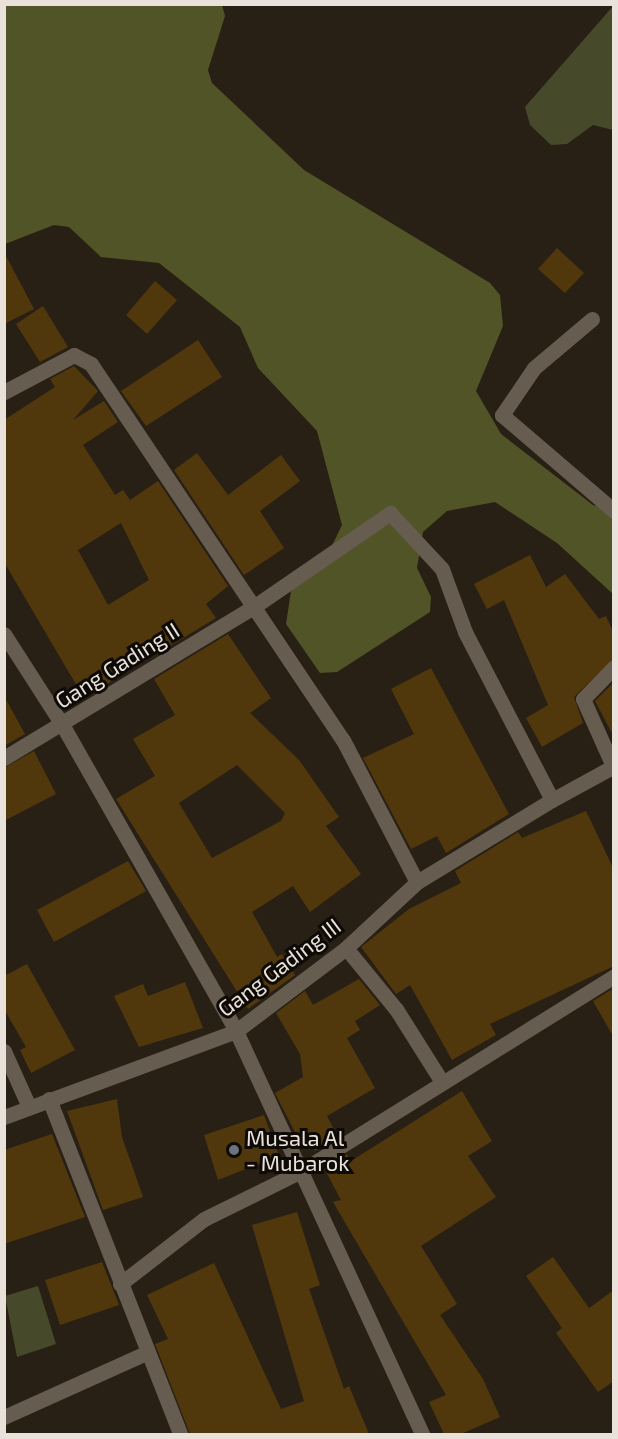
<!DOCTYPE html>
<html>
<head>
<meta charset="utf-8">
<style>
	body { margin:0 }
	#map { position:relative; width:618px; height:1439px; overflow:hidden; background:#282015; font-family:"Exo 2",sans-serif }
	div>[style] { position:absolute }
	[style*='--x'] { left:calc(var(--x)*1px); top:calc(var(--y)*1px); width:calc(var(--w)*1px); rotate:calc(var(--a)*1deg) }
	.green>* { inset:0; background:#474a2a }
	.forest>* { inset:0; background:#515426 }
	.building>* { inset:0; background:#50380c }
	.street>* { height:15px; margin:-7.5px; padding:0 7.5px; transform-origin:7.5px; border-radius:7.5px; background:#665c50 }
	.dots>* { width:16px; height:16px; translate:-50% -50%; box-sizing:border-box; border:3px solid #0e0a06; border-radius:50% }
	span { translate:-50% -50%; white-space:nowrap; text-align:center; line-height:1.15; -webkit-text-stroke:6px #0e0a06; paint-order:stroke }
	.street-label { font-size:22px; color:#e8e2db }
	.poi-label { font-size:22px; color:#e8e2db }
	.left { translate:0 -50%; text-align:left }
	.frame { position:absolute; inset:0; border:6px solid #e8e2db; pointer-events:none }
</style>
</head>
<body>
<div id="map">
	<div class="green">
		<div style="clip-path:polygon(614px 5px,613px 130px,593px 125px,567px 144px,551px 145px,530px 125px,525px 107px)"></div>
		<div style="clip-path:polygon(38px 1286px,56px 1344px,17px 1357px,5px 1296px)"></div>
	</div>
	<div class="forest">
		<div style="clip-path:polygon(5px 5px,222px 5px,225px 16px,208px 70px,212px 83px,304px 170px,490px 283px,500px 295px,503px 326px,476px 391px,501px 434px,593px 505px,613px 510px,613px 594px,557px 543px,495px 502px,447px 511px,423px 532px,417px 568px,431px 597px,430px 612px,337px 672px,320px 673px,286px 624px,291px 591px,328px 554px,342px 525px,317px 431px,258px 368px,240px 327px,159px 263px,101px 257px,69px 227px,54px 225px,5px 244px)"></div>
	</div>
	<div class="building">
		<div style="clip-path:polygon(557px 248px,584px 273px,565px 293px,538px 269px)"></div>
		<div style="clip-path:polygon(4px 252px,34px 309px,4px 324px)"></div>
		<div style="clip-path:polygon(155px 281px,177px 300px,147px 334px,126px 315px)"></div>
		<div style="clip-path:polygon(43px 306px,68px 347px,40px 362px,16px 324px)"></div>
		<div style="clip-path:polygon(198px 340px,222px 377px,146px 426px,121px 391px)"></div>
		<div style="clip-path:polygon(evenodd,74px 366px,98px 391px,73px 420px,104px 401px,118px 422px,83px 445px,115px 495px,123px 490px,130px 500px,158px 481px,228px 586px,206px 604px,216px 618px,84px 698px,4px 562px,4px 420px,55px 387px,50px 379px,74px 366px,121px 523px,149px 580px,108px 605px,78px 550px,121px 523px)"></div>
		<div style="clip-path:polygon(197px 453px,228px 495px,281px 455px,300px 481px,260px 511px,284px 548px,244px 575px,174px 470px)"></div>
		<div style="clip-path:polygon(530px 555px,546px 587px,565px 574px,599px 619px,606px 616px,614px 634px,614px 658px,574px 697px,583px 723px,542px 747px,526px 718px,548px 705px,504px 600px,487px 609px,474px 584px)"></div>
		<div style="clip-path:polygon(evenodd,228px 634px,271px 698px,250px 713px,299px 760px,339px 817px,326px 826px,361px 874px,310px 912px,293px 886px,252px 912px,277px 957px,282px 954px,295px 975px,248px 1009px,116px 799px,155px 776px,133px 739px,175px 715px,154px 679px,228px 634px,237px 765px,285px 813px,281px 821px,212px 858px,179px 803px,237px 765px)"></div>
		<div style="clip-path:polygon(431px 668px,509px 814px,446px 853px,437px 836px,411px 849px,363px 758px,414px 734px,391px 689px)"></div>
		<div style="clip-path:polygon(614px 682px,614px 737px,595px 701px)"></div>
		<div style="clip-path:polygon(4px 696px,25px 734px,4px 746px)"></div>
		<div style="clip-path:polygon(34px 751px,56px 794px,4px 821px,4px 768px)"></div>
		<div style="clip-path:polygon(586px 811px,614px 870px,614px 966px,490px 1024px,496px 1035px,452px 1060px,410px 985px,396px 994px,361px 947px,409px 909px,461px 883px,455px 871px,518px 832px,522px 838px)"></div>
		<div style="clip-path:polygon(128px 861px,146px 891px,54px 942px,37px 910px)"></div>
		<div style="clip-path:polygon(27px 964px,75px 1050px,31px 1073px,20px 1050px,26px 1047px,4px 1009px,4px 976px)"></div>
		<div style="clip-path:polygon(359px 979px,380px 1005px,355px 1021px,360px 1030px,347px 1038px,375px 1088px,327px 1116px,338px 1137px,315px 1151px,308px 1140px,301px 1144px,275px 1093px,303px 1077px,300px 1054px,276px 1013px,305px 991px,313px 1005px)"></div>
		<div style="clip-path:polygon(185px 982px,203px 1028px,139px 1047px,114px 996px,143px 984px,148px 996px)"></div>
		<div style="clip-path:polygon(614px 988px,614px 1038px,593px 1001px)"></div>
		<div style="clip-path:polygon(462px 1091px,492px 1141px,468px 1156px,496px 1197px,421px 1246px,457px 1304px,440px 1315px,483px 1379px,500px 1417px,461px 1434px,444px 1434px,429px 1402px,446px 1395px,333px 1202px,341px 1200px,324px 1168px,347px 1154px,351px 1161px)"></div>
		<div style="clip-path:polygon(117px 1099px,122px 1137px,143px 1197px,103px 1210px,67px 1111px)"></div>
		<div style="clip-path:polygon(264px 1115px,279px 1156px,218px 1180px,204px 1135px)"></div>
		<div style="clip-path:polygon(52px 1134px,85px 1217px,4px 1244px,4px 1150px)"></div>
		<div style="clip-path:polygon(297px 1212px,320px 1285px,309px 1289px,344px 1389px,349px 1386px,369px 1434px,190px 1434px,155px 1344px,168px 1339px,147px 1295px,214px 1263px,281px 1409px,304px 1401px,252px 1225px)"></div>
		<div style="clip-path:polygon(553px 1257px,589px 1308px,614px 1290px,614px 1381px,598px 1392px,556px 1333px,562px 1328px,526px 1276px)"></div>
		<div style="clip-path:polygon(102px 1262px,119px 1305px,60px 1325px,45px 1280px)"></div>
	</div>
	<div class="street">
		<div style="--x:592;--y:319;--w:76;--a:139.8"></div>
		<div style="--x:534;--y:368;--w:57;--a:124.2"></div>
		<div style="--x:502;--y:415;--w:148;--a:40.6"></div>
		<div style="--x:4;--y:392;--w:79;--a:-27.9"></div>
		<div style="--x:74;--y:355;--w:19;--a:28"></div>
		<div style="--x:91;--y:364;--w:453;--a:56.2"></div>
		<div style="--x:343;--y:740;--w:160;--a:62.5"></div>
		<div style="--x:4;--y:634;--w:109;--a:57.3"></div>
		<div style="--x:63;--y:726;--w:351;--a:60.4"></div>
		<div style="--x:236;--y:1031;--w:444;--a:65.2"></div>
		<div style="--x:4;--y:758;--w:290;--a:-31.2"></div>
		<div style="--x:252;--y:608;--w:168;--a:-34.5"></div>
		<div style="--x:390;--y:513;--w:76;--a:47.1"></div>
		<div style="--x:442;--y:569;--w:67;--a:69.9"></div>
		<div style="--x:465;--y:632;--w:189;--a:62.6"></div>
		<div style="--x:552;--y:800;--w:71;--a:-28.7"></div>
		<div style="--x:613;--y:766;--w:73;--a:-114.1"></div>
		<div style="--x:583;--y:699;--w:45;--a:-45.9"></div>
		<div style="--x:346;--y:948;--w:79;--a:50.7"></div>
		<div style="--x:396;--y:1009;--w:86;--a:57.8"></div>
		<div style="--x:4;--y:1051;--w:61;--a:65.9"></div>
		<div style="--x:49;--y:1099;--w:360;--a:68.6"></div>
		<div style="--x:4;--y:1117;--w:247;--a:-20.3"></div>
		<div style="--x:236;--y:1031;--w:138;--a:-37"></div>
		<div style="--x:346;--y:948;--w:97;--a:-42.9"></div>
		<div style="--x:417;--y:882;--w:158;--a:-31.3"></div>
		<div style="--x:120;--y:1284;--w:106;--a:-37.7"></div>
		<div style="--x:204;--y:1219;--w:108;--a:-26.3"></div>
		<div style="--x:301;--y:1171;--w:369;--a:-31.9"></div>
		<div style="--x:4;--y:1417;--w:156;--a:-24.3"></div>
	</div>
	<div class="dots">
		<div style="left:234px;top:1150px;background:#6b7280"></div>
	</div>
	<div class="street-label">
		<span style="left:117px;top:665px;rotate:-32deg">Gang Gading II</span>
		<span style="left:279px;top:967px;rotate:-37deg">Gang Gading III</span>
	</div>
	<div class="poi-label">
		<span class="left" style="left:246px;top:1150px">Musala Al<br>- Mubarok</span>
	</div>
	<div class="frame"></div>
</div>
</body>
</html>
